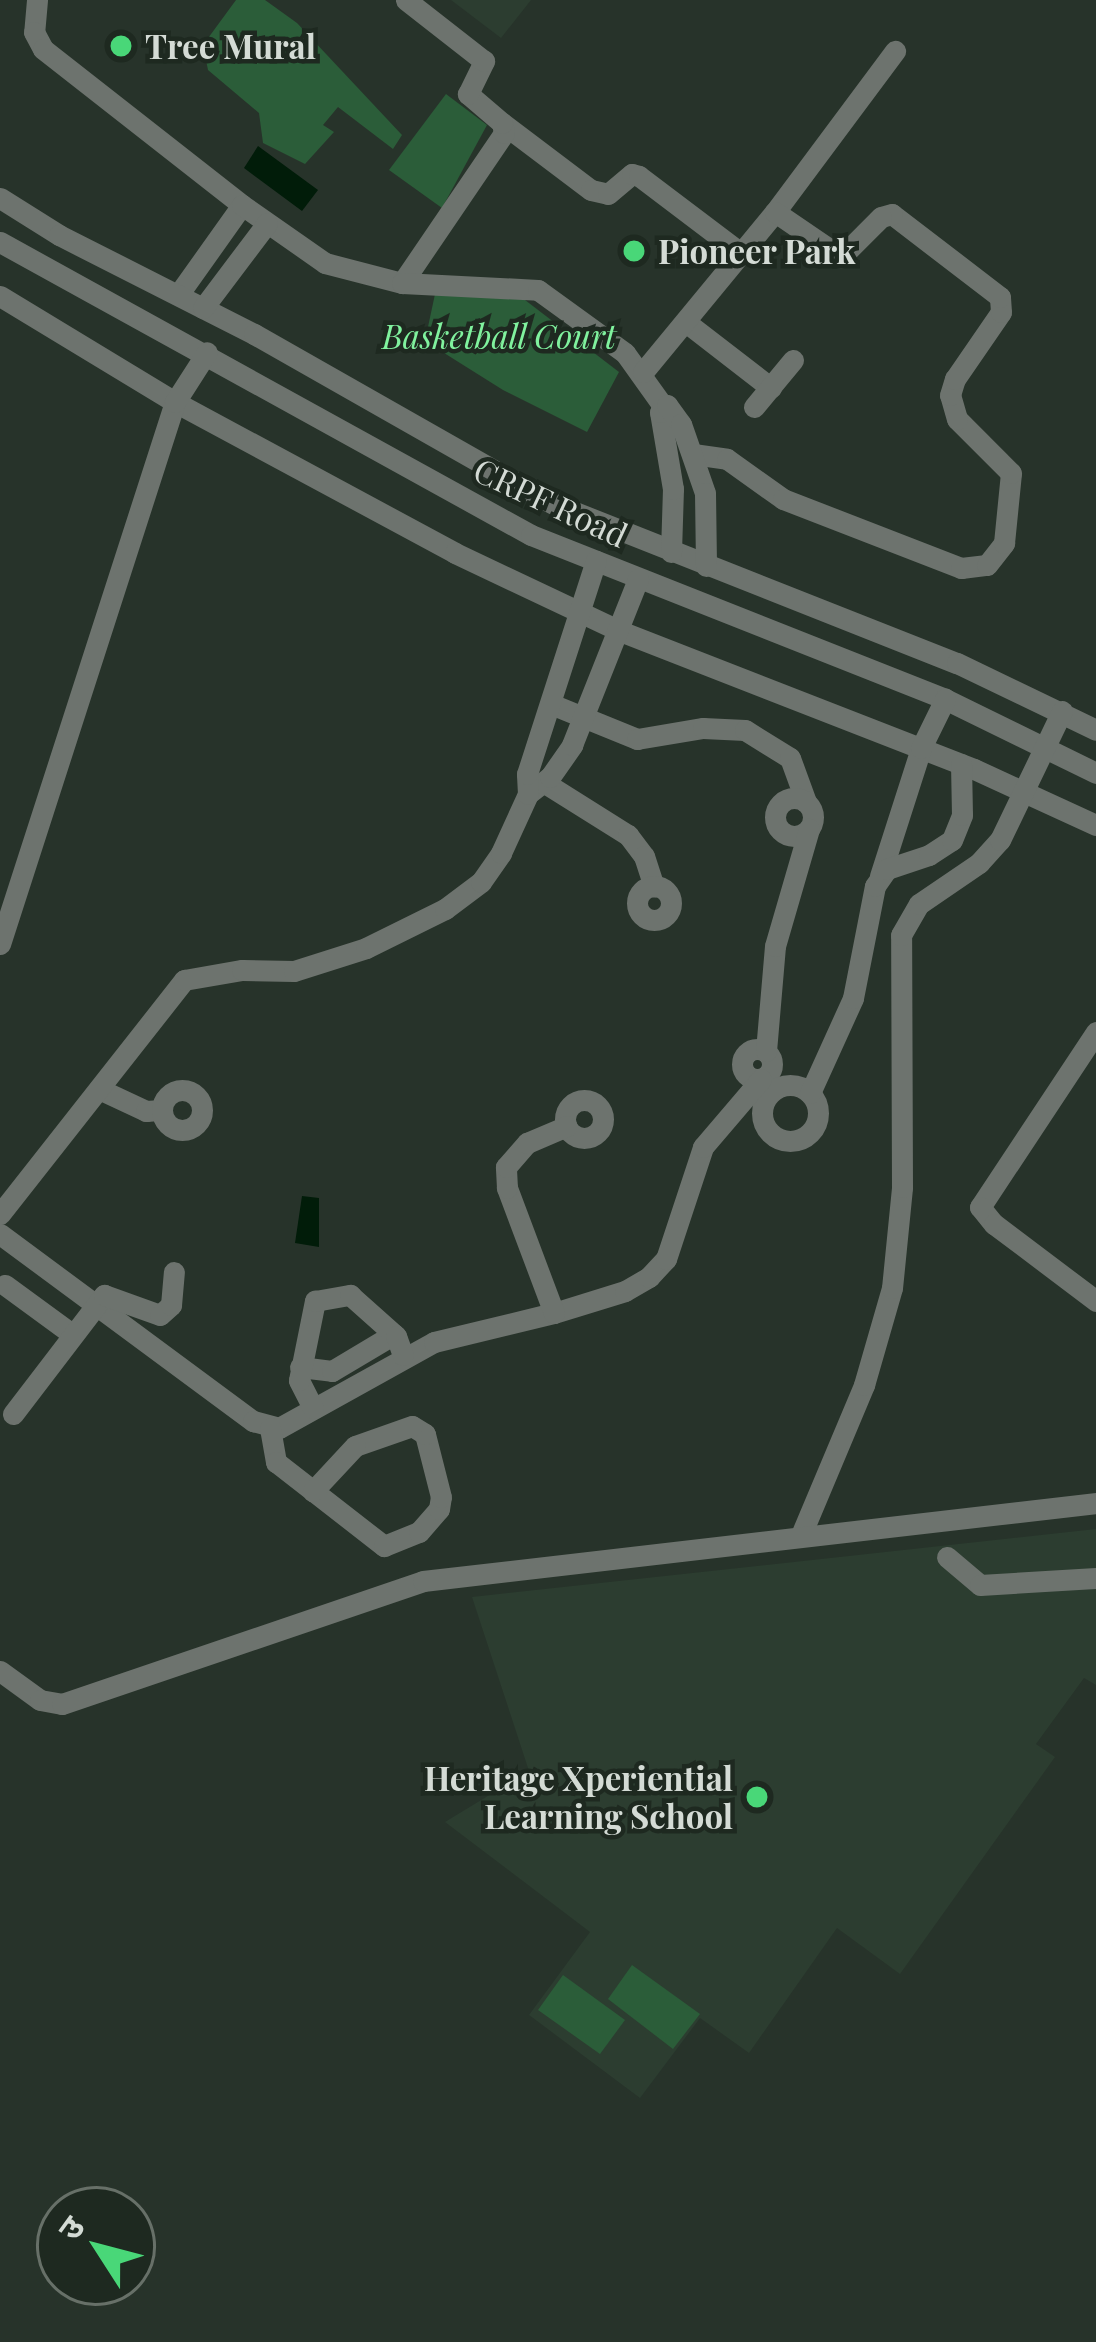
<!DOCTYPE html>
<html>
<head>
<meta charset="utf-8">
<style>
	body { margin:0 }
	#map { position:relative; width:1096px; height:2342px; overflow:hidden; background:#27332a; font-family:"Playfair Display","Noto Sans Devanagari",serif }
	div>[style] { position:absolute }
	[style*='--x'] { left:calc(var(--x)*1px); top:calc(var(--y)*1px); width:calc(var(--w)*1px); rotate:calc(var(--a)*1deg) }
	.built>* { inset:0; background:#2c3d30 }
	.green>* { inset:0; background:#2b5d39 }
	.water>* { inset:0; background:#011c09 }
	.minor>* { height:21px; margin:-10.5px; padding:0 10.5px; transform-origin:10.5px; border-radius:10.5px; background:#6d736e }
	.minor>.ring { margin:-10.5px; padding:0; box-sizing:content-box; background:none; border:21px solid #6d736e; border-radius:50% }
	.dots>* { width:33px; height:33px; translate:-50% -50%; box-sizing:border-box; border:6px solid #1e2920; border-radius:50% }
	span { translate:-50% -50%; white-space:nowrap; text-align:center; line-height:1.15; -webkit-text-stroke:9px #1e2920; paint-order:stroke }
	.poi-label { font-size:33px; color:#d4dbd5; font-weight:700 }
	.left { translate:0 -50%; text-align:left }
	.right { translate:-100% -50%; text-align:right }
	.park-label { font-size:33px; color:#80f29e; font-style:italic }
	.street-label { font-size:33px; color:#d4dbd5 }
	.north { position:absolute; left:36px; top:2186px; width:120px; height:120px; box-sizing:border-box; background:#1e2920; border:3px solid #677068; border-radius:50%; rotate:306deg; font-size:33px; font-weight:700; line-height:48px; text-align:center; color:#d4dbd5 }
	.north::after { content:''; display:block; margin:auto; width:42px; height:54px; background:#49d778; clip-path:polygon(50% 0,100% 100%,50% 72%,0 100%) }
</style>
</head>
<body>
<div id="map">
	<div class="built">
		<div style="clip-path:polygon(451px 0,531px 0,501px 38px)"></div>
		<div style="clip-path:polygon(1096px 1529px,1096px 1685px,1084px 1678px,1036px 1744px,1055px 1757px,900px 1974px,837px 1928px,749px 2053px,700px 2018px,640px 2098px,529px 2015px,590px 1932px,445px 1822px,529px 1771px,472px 1597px)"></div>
	</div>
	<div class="green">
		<div style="clip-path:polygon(236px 0,265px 0,297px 23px,402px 135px,393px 149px,338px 107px,323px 125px,334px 132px,305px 164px,263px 143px,259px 113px,208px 70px,203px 45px)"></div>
		<div style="clip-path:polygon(446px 94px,487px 125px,442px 208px,389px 170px)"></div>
		<div style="clip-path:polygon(512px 290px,619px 372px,587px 432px,503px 390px,425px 341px,435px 294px)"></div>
		<div style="clip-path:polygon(632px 1965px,700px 2014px,673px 2049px,608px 1999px)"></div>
		<div style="clip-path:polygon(563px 1975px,625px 2020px,600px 2054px,538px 2010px)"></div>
	</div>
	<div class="water">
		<div style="clip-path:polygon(258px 146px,318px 190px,302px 211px,244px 168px)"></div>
		<div style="clip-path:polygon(302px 1196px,319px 1198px,319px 1247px,295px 1243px)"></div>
	</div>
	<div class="minor">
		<div style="--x:37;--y:0;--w:32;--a:95"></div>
		<div style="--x:34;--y:32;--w:19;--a:62"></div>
		<div style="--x:43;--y:49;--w:253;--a:38.1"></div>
		<div style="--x:242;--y:205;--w:110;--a:125.4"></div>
		<div style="--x:502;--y:123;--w:111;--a:37"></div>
		<div style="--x:591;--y:190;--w:17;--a:13"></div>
		<div style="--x:608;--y:194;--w:31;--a:-40"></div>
		<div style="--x:632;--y:174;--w:7;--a:16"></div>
		<div style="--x:639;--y:176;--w:129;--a:37.1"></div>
		<div style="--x:0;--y:198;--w:70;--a:32.1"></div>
		<div style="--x:59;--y:235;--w:219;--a:26.9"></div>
		<div style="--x:254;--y:334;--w:343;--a:29.6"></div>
		<div style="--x:552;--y:503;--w:435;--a:21.6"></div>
		<div style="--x:957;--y:663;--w:154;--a:25.7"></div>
		<div style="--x:242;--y:205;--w:101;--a:34.9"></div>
		<div style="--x:325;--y:263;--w:80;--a:14.6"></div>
		<div style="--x:402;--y:283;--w:181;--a:-55.8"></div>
		<div style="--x:504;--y:133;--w:10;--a:-101"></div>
		<div style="--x:502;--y:123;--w:45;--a:-139.5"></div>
		<div style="--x:468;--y:94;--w:37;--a:-64"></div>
		<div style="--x:484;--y:61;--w:99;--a:-142"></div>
		<div style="--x:0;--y:242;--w:606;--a:28.89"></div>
		<div style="--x:531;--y:535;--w:445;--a:21.6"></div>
		<div style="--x:945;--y:699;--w:168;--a:26.1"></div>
		<div style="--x:402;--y:283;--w:136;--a:2.9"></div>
		<div style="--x:538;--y:290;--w:107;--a:35.9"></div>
		<div style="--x:625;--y:353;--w:65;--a:54.4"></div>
		<div style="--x:0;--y:296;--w:205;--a:31.2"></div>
		<div style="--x:175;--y:402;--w:318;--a:28.3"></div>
		<div style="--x:455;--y:553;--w:183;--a:25.3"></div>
		<div style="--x:620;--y:631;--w:380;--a:21.3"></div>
		<div style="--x:974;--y:769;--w:134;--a:24.7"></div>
		<div style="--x:203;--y:308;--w:106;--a:-53"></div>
		<div style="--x:687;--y:323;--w:106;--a:37.7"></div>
		<div style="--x:643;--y:372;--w:207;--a:-50.5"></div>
		<div style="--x:775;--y:212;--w:201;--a:-53.3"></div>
		<div style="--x:754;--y:407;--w:61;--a:-50.3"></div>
		<div style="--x:693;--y:454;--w:34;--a:8"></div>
		<div style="--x:727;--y:459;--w:69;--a:35.5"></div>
		<div style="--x:783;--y:499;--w:191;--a:21.2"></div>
		<div style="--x:961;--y:568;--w:26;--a:-7"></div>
		<div style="--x:987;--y:565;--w:28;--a:-52"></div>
		<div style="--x:1004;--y:543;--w:70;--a:-84.3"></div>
		<div style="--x:1011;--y:473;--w:76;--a:-135"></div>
		<div style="--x:957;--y:419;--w:25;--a:-106"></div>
		<div style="--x:950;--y:395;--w:17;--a:-73"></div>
		<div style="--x:955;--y:379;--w:81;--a:-55.5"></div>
		<div style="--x:1001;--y:312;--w:15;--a:-94"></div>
		<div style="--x:1000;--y:297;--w:136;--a:-142.5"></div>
		<div style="--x:892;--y:214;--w:11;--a:165"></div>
		<div style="--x:881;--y:217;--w:57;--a:135"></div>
		<div style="--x:841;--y:257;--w:80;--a:-145.7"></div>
		<div style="--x:671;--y:552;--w:63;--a:-88.2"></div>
		<div style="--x:673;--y:489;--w:78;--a:-99.6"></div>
		<div style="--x:660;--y:412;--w:10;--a:-45"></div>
		<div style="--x:667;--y:405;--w:24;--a:54"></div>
		<div style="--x:681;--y:424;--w:73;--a:70.8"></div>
		<div style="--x:705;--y:493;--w:73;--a:89.2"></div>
		<div style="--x:551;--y:704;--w:93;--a:22.1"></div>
		<div style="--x:637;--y:739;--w:67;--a:-9.5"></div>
		<div style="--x:703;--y:728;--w:42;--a:2.7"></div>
		<div style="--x:745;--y:730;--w:53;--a:31.9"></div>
		<div style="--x:790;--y:758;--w:47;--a:70"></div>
		<div style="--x:545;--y:783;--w:98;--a:32.1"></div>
		<div style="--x:628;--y:835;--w:26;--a:53"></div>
		<div style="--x:644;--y:856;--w:32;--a:72"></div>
		<div style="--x:528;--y:794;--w:28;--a:-38"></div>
		<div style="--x:550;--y:777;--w:39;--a:-55"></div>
		<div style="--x:572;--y:745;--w:179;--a:-68.3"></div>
		<div class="ring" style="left:775px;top:798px;width:17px;height:17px"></div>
		<div style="--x:880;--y:876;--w:134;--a:-72.2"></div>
		<div style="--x:921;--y:748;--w:55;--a:-63.9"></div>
		<div class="ring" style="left:637px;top:886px;width:13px;height:13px"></div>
		<div style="--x:0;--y:944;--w:570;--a:-72.11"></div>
		<div style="--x:175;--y:402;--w:59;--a:-57.4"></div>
		<div style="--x:1096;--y:1032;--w:210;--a:123.5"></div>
		<div style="--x:980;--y:1207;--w:22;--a:51"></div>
		<div style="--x:994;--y:1224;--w:128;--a:37"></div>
		<div class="ring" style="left:742px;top:1049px;width:9px;height:9px"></div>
		<div style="--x:766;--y:1051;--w:105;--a:-85.1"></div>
		<div style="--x:775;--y:946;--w:122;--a:-73.8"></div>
		<div class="ring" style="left:762px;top:1085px;width:35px;height:35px"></div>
		<div style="--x:99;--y:1089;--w:52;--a:25.1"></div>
		<div style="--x:146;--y:1111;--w:16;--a:-4"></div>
		<div class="ring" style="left:162px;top:1090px;width:19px;height:19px"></div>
		<div style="--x:810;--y:1093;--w:104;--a:-65.6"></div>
		<div style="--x:853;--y:998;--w:114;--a:-78.9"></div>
		<div style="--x:875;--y:886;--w:21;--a:-55"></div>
		<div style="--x:887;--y:869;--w:44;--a:-18.4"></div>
		<div style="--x:929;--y:855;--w:27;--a:-33"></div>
		<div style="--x:952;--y:840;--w:27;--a:-68"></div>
		<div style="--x:962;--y:815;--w:51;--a:-91.1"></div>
		<div class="ring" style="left:565px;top:1100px;width:17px;height:17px"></div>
		<div style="--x:0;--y:1214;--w:298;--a:-51.8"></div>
		<div style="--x:184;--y:980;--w:59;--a:-9.8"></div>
		<div style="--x:242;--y:970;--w:52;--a:1.1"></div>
		<div style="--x:294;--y:971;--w:76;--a:-17.7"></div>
		<div style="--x:366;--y:948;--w:88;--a:-26.3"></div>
		<div style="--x:445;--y:909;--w:45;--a:-36.9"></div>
		<div style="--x:481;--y:882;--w:35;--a:-55"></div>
		<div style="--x:501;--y:853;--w:65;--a:-65.4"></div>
		<div style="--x:528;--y:794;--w:20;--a:-93"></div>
		<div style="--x:527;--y:774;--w:224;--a:-72.1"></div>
		<div style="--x:0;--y:1234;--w:315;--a:36.5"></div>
		<div style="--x:253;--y:1421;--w:27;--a:15"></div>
		<div style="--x:279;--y:1428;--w:177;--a:-29"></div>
		<div style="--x:434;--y:1342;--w:123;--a:-13.6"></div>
		<div style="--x:554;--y:1313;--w:74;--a:-17.2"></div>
		<div style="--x:625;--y:1291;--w:28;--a:-30"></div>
		<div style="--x:649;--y:1277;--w:25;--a:-47"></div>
		<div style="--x:666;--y:1259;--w:118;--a:-71.7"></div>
		<div style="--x:703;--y:1147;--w:89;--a:-49.5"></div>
		<div style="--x:5;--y:1285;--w:83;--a:36.2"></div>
		<div style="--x:554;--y:1313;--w:134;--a:-110.6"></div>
		<div style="--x:507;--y:1188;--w:21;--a:-93"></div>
		<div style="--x:506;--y:1167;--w:32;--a:-49"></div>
		<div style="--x:527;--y:1143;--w:43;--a:-23"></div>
		<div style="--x:300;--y:1367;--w:32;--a:7"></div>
		<div style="--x:332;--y:1371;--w:72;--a:-30.8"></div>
		<div style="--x:313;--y:1408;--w:31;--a:-117"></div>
		<div style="--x:299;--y:1380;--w:81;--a:-78.6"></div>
		<div style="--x:315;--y:1301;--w:36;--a:-10"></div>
		<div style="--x:350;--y:1295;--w:62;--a:41.7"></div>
		<div style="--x:396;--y:1336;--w:20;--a:70"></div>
		<div style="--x:13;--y:1414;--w:150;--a:-52.6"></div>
		<div style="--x:104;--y:1295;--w:59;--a:19.7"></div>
		<div style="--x:160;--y:1315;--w:15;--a:-42"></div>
		<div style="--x:171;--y:1305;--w:33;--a:-85"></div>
		<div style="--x:270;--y:1428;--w:35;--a:80"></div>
		<div style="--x:276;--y:1462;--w:137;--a:37.9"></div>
		<div style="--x:384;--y:1546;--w:38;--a:-22"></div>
		<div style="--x:419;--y:1532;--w:30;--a:-49"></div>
		<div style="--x:439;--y:1509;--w:12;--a:-81"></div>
		<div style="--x:441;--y:1497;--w:65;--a:-104.3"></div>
		<div style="--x:425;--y:1434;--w:15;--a:-148"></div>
		<div style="--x:412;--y:1426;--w:60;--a:160.7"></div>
		<div style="--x:355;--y:1446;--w:62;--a:133"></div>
		<div style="--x:801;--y:1535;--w:163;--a:-67.2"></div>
		<div style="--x:864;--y:1385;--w:101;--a:-73.9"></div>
		<div style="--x:892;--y:1288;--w:101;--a:-84.3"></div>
		<div style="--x:902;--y:1187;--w:252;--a:-90.2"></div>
		<div style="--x:901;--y:935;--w:36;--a:-60"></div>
		<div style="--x:919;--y:904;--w:73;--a:-34.3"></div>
		<div style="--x:979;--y:863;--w:31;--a:-48"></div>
		<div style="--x:1000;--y:840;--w:143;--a:-64.3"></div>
		<div style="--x:947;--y:1557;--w:43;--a:40.3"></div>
		<div style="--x:980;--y:1585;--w:116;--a:-3.5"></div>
		<div style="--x:0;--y:1671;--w:49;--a:35.9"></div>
		<div style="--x:40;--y:1700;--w:22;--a:10"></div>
		<div style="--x:62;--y:1704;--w:381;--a:-18.8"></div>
		<div style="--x:423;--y:1581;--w:678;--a:-6.61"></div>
	</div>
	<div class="dots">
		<div style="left:121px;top:46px;background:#49d778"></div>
		<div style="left:634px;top:251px;background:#49d778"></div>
		<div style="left:757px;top:1797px;background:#49d778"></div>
	</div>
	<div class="poi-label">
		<span class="left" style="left:145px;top:46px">Tree Mural</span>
		<span class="left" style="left:658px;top:251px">Pioneer Park</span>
		<span class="right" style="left:733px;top:1797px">Heritage Xperiential<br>Learning School</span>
	</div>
	<div class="park-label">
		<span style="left:499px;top:336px">Basketball Court</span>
	</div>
	<div class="street-label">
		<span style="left:551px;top:502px;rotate:25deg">CRPF Road</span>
	</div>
	<div class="north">उ</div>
</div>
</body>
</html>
